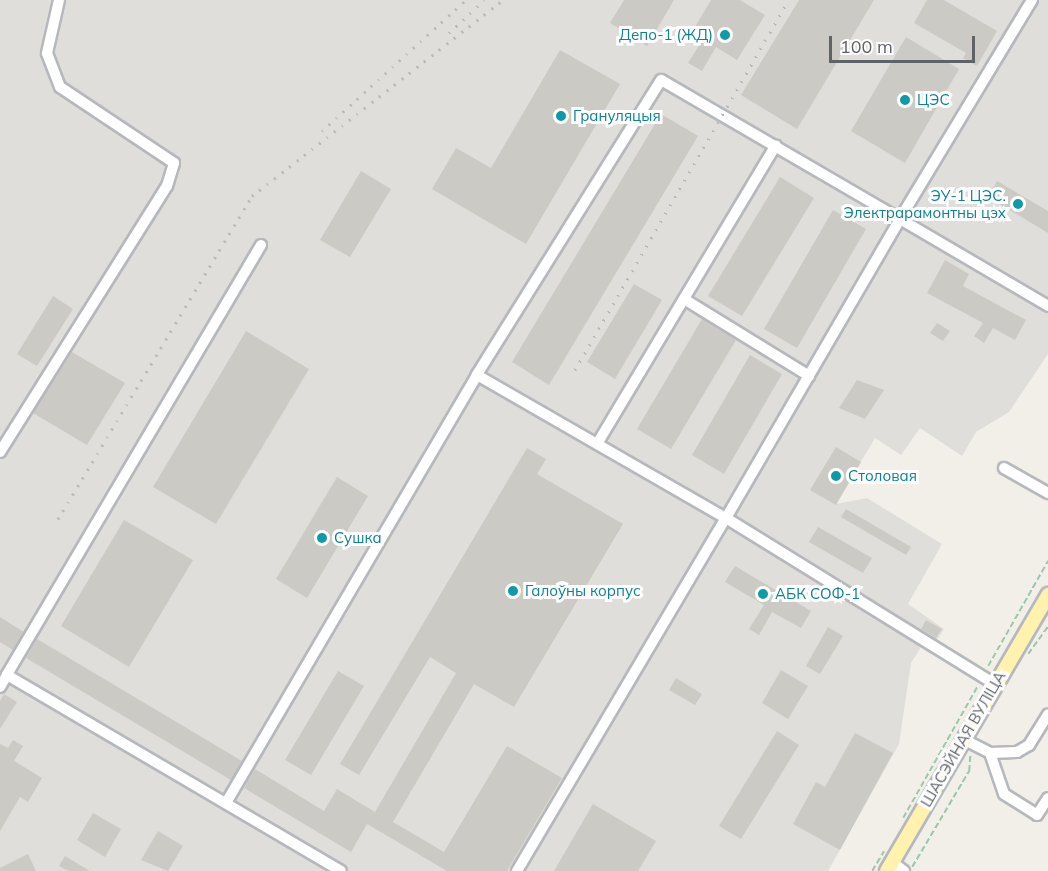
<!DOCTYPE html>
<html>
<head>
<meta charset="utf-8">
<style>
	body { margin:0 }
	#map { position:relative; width:1048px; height:871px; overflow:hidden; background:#f1efe8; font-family:Mulish,sans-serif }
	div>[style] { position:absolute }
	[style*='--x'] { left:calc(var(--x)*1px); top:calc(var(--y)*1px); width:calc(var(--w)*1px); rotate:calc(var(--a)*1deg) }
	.industrial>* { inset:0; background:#e0deda }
	.building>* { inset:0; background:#cccac5 }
	.path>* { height:1.5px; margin-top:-0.75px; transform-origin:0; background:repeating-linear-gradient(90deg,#9cc7a9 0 6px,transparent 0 9px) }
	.roads { filter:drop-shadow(2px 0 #b5b8bc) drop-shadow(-2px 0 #b5b8bc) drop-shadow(0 2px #b5b8bc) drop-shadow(0 -2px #b5b8bc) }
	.minor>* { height:10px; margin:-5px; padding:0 5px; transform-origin:5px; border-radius:5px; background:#fff }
	.major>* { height:14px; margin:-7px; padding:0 7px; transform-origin:7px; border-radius:7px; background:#fff2af }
	.rail>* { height:3px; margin-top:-1.5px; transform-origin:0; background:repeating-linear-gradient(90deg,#b6b7b8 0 1.5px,transparent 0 9.5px) }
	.dots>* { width:16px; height:16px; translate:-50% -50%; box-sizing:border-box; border:3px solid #fff; border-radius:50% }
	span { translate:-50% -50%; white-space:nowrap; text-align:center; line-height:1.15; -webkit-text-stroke:6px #fff; paint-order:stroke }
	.culture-label { font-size:15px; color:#0d838f }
	.right { translate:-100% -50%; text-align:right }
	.left { translate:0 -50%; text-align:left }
	.street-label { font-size:15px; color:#5f6368 }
	.scale { position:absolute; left:829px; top:36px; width:146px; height:27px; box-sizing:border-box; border:3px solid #5f6368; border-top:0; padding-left:8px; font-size:18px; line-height:21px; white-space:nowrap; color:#5f6368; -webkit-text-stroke:4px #fff; paint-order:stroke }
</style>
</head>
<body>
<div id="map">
	<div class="industrial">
		<div style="clip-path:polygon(0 0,1048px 0,1048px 354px,1009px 412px,976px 432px,962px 456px,920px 428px,901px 455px,875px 438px,836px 504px,867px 498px,942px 544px,908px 604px,944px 629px,937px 640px,928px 636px,911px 663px,899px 744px,828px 871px,0 871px)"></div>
	</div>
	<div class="building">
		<div style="clip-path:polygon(624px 0,674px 0,647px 46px,610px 23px)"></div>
		<div style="clip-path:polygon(711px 0,740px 0,765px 15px,737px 60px,716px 47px,702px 71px,688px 63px,703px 39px,692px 32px)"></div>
		<div style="clip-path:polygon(799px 0,874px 0,797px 129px,741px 95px)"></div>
		<div style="clip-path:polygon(927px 0,944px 0,997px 31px,977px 66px,963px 58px,966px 53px,914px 23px)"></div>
		<div style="clip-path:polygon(906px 37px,959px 69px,905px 163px,851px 131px)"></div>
		<div style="clip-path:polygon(560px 50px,620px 84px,526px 244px,432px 189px,456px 148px,491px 168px)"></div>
		<div style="clip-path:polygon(661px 114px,698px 136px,549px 385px,512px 362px)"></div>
		<div style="clip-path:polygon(361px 171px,391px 189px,350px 257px,320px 240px)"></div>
		<div style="clip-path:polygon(780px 177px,814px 198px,742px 316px,708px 296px)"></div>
		<div style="clip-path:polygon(997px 181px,1048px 211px,1048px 233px,988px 197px)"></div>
		<div style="clip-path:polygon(833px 210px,866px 229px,797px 348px,764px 329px)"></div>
		<div style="clip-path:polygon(945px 260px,969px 274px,963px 286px,1026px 320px,1015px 340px,993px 328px,984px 343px,974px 336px,983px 323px,927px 293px)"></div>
		<div style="clip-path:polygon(634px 284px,662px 300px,615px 379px,587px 362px)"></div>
		<div style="clip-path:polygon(53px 296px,73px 309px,37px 366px,17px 354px)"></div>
		<div style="clip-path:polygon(702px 319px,736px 340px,671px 449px,637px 429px)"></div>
		<div style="clip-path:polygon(937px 323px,950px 331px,943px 341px,930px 333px)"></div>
		<div style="clip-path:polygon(246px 331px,309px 369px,216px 524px,153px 487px)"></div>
		<div style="clip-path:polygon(72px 352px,125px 383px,87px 445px,33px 413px)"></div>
		<div style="clip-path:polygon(750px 355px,782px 374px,724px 474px,692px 455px)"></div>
		<div style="clip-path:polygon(857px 380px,884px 390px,865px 419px,839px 408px)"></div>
		<div style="clip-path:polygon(836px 447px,861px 462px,836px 505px,810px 490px)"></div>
		<div style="clip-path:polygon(527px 448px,546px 459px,537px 474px,623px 524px,514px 707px,474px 684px,393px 822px,444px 852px,507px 746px,562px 778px,507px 871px,447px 871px,367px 824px,351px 852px,244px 788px,255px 769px,324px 811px,337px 789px,375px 812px,456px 673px,430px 657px,359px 775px,340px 764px)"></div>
		<div style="clip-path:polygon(337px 477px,368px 496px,307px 598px,276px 579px)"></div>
		<div style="clip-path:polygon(846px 509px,911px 547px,906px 555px,841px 517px)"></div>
		<div style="clip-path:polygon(124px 520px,193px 560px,129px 667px,61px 626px)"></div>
		<div style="clip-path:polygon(818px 527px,872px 558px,863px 573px,809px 542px)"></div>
		<div style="clip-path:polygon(735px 566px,811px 611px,801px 628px,772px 612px,759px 635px,749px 629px,764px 605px,725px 582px)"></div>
		<div style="clip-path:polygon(0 617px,24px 632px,13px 650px,0 642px)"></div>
		<div style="clip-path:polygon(926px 620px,942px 629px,936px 638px,921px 629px)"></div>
		<div style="clip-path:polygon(828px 627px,843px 636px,820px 674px,806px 666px)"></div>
		<div style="clip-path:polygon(37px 639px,242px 761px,231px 780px,26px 658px)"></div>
		<div style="clip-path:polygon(781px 670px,808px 686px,788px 719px,762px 703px)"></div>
		<div style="clip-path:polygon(338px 671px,364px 686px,311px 775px,285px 760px)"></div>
		<div style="clip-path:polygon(676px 678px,702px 694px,695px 705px,669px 690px)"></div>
		<div style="clip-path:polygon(4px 694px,17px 702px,0 729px,0 701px)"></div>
		<div style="clip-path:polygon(777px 731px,799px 745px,741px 839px,719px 826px)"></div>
		<div style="clip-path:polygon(855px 733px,893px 753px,840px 850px,793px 824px,816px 782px,825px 787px)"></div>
		<div style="clip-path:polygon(13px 740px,23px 746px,14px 761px,42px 778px,28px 802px,20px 797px,0 831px,0 744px,8px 748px)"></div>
		<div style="clip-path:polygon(593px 804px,656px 841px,638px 871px,554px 871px)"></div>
		<div style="clip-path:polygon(93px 813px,121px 829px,105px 857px,77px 840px)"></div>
		<div style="clip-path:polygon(158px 831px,183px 846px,168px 871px,141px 860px)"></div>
		<div style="clip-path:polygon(28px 854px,36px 871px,0 871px,0 868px)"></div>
		<div style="clip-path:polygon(65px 856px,90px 871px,68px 871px,59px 866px)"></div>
	</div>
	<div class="path">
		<div style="--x:1028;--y:654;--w:34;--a:-54"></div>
		<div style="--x:988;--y:666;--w:121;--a:-60.3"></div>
		<div style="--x:903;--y:818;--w:150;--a:-60.5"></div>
		<div style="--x:912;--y:867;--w:112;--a:-59.3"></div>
		<div style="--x:969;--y:771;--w:15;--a:-86"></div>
		<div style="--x:872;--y:871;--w:23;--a:-59"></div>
	</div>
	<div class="roads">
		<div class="minor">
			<div style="--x:1032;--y:0;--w:256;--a:121.1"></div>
			<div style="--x:900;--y:219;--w:172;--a:30.4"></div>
			<div style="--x:261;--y:245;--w:499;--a:120.6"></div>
			<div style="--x:7;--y:675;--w:387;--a:30.4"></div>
			<div style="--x:684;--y:299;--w:147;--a:31.6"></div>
			<div style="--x:597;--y:444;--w:348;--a:-59.1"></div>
			<div style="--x:0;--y:452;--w:314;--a:-57.9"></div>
			<div style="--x:167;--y:186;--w:24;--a:-73"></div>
			<div style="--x:174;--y:163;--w:137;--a:-146.3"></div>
			<div style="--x:60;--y:87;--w:36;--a:-111"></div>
			<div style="--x:47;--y:53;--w:54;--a:-77.2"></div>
			<div style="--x:1004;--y:468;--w:51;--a:29.6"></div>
			<div style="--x:0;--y:687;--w:14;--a:-60"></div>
			<div style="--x:963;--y:739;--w:30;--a:27"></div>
			<div style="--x:990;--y:753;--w:27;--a:-2"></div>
			<div style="--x:1017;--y:752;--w:14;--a:-30"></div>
			<div style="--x:1029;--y:745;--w:36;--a:-58"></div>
			<div style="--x:990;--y:753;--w:43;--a:71.1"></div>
			<div style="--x:1004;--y:794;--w:39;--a:32"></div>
			<div style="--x:1037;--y:815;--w:20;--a:-57"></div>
			<div style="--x:226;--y:803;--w:496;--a:-59.6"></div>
			<div style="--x:892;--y:862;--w:15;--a:37"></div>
			<div style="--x:517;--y:871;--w:410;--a:-59.4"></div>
			<div style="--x:726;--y:518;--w:346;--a:-59.8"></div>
			<div style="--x:900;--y:219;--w:276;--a:-149.8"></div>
			<div style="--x:661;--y:80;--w:348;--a:122"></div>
			<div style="--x:477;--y:375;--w:287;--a:29.9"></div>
			<div style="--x:726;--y:518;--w:316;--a:31.7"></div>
		</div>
		<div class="major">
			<div style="--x:887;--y:871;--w:320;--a:-59.7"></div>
		</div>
	</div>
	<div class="rail">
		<div style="--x:449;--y:33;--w:48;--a:-43.3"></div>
		<div style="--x:322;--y:131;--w:195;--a:-42.3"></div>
		<div style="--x:575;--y:370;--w:427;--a:-60"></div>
		<div style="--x:58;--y:519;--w:377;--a:-59"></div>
		<div style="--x:252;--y:196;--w:318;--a:-38"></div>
	</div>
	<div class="dots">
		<div style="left:725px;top:35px;background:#0f9aa8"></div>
		<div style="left:905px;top:100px;background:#0f9aa8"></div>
		<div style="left:561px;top:116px;background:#0f9aa8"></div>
		<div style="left:1018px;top:204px;background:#0f9aa8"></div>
		<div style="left:836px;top:476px;background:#0f9aa8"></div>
		<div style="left:322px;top:538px;background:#0f9aa8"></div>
		<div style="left:513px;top:591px;background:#0f9aa8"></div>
		<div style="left:763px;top:594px;background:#0f9aa8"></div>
	</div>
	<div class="culture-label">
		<span class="right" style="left:713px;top:35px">Депо-1 (ЖД)</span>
		<span class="left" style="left:917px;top:100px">ЦЭС</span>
		<span class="left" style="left:573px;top:116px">Грануляцыя</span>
		<span class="right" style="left:1006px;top:204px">ЭУ-1 ЦЭС.<br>Электрарамонтны цэх</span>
		<span class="left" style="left:848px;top:476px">Столовая</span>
		<span class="left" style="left:334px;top:538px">Сушка</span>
		<span class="left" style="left:525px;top:591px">Галоўны корпус</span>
		<span class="left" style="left:775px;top:594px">АБК СОФ-1</span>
	</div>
	<div class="street-label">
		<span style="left:963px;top:739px;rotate:-60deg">ШАСЭЙНАЯ ВУЛІЦА</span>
	</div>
	<div class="scale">100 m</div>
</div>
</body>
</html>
